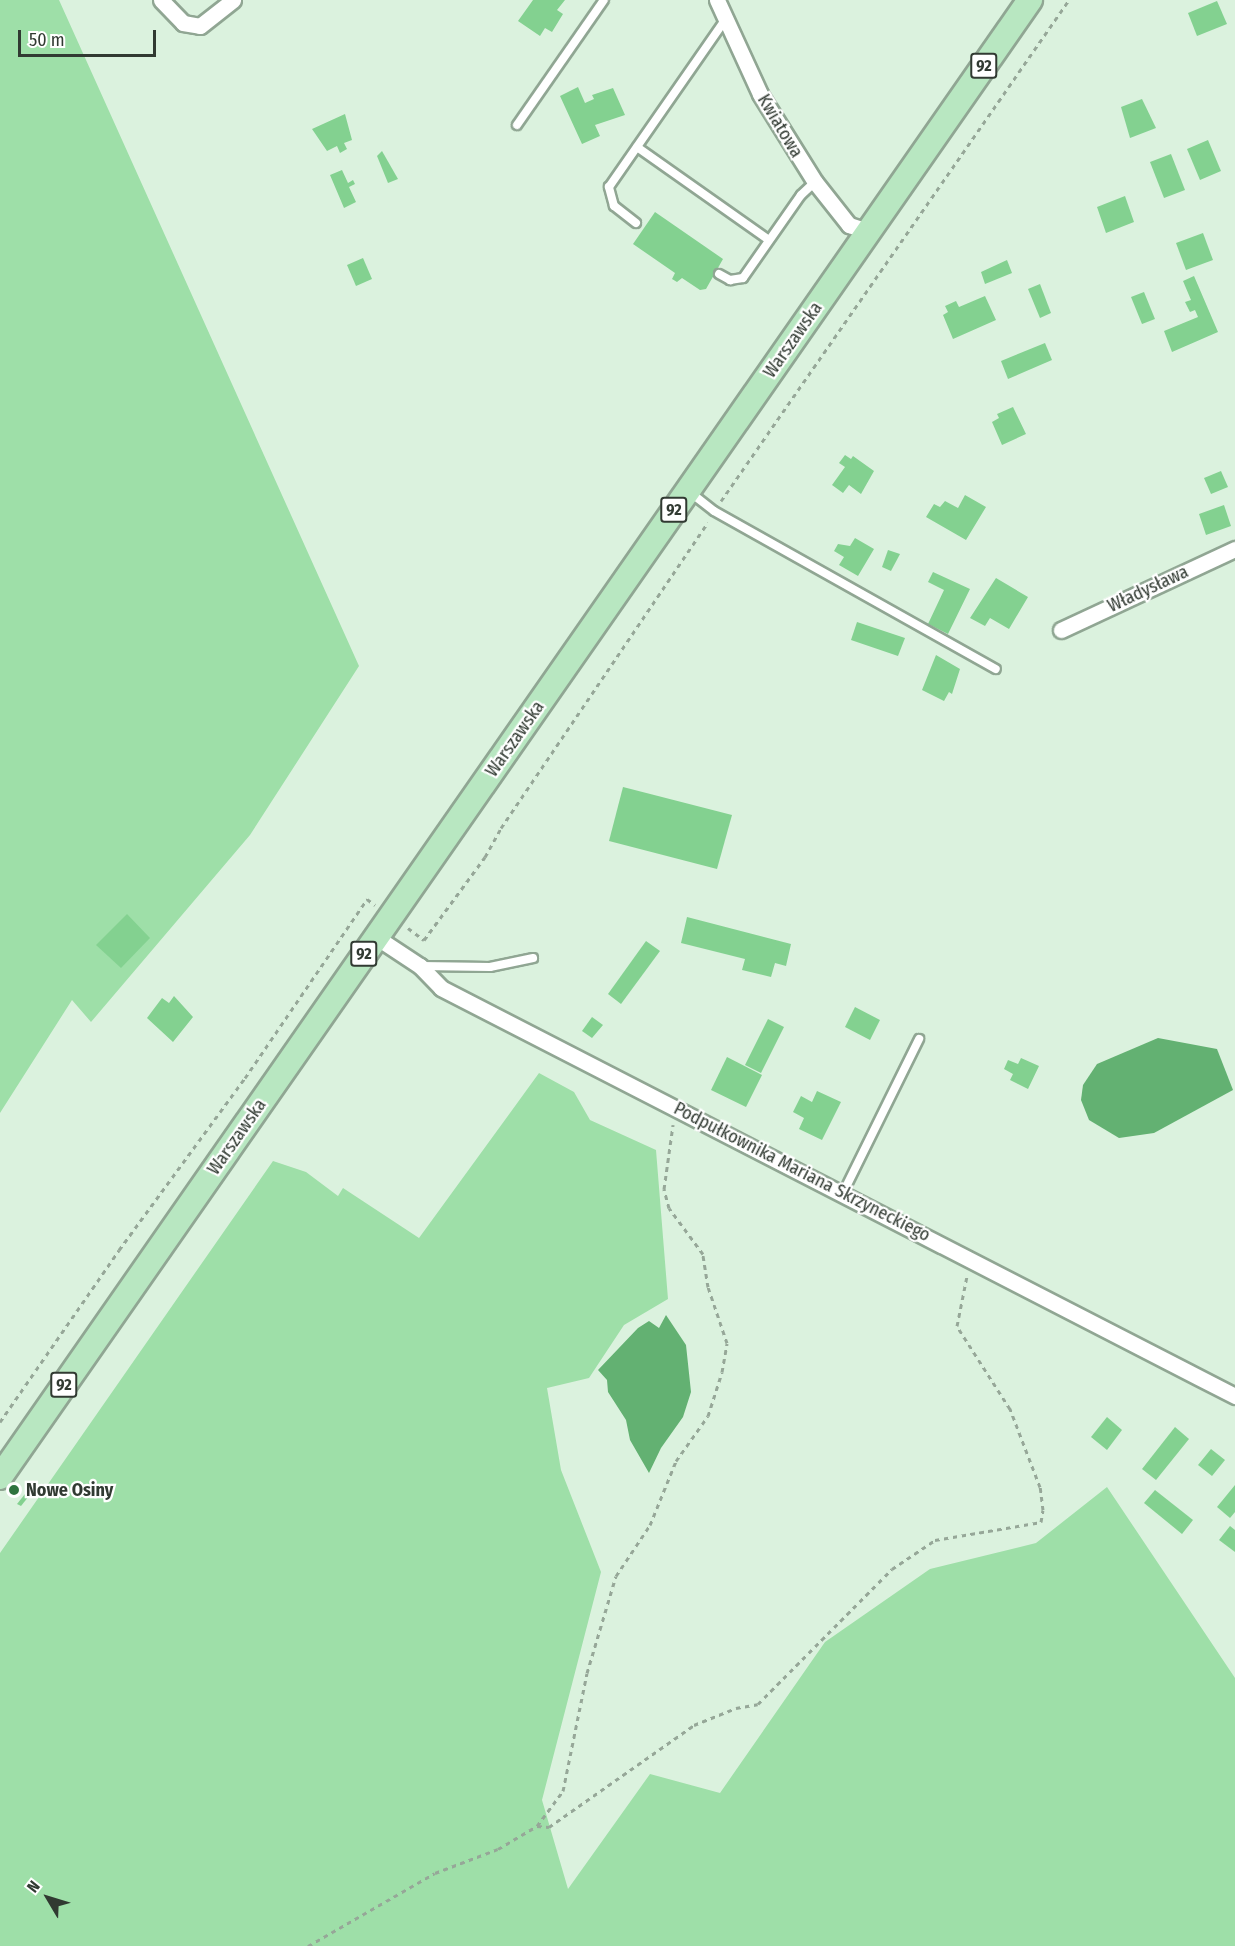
<!DOCTYPE html>
<html>
<head>
<meta charset="utf-8">
<style>
	body { margin:0 }
	#map { position:relative; width:1235px; height:1946px; overflow:hidden; background:#dbf2de; font-family:"Fira Sans Condensed",sans-serif }
	div>[style] { position:absolute }
	[style*='--x'] { left:calc(var(--x)*1px); top:calc(var(--y)*1px); width:calc(var(--w)*1px); rotate:calc(var(--a)*1deg) }
	.green>* { inset:0; background:#9edfa8 }
	.water>* { inset:0; background:#63b172 }
	.building>* { inset:0; background:#83d190 }
	.path>* { height:3px; margin-top:-1.5px; transform-origin:0; background:repeating-linear-gradient(90deg,#96a798 0 4.5px,transparent 0 9px) }
	.roads { filter:drop-shadow(2px 0 #90a693) drop-shadow(-2px 0 #90a693) drop-shadow(0 2px #90a693) drop-shadow(0 -2px #90a693) }
	.lane>* { height:8px; margin:-4px; padding:0 4px; transform-origin:4px; border-radius:4px; background:#fff }
	.street>* { height:15px; margin:-7.5px; padding:0 7.5px; transform-origin:7.5px; border-radius:7.5px; background:#fff }
	.primary>* { height:24px; margin:-12px; padding:0 12px; transform-origin:12px; border-radius:12px; background:#b8e7c1 }
	.dots>* { width:16px; height:16px; translate:-50% -50%; box-sizing:border-box; border:3px solid #fff; border-radius:50% }
	span { translate:-50% -50%; white-space:nowrap; text-align:center; line-height:1.15; -webkit-text-stroke:4.5px #fff; paint-order:stroke }
	.shield-label span { padding:2px 4px; background:#fff; border:2px solid; border-radius:4px; -webkit-text-stroke-width:0 }
	.shield-label { font-size:16px; color:#313a32; font-weight:700 }
	.street-label { font-size:18px; color:#313a32 }
	.poi-label { font-size:18px; color:#313a32; font-weight:700 }
	.left { translate:0 -50%; text-align:left }
	.north { position:absolute; left:18px; top:1868px; width:60px; height:60px; -webkit-text-stroke:4px #fff; paint-order:stroke; rotate:308deg; font-size:16px; font-weight:700; line-height:24px; text-align:center; color:#313a32 }
	.north::after { content:''; display:block; margin:auto; width:21px; height:27px; background:#313a32; clip-path:polygon(50% 0,100% 100%,50% 72%,0 100%) }
	.scale { position:absolute; left:18px; top:30px; width:138px; height:27px; box-sizing:border-box; border:3px solid #313a32; border-top:0; padding-left:8px; font-size:18px; line-height:21px; white-space:nowrap; color:#313a32; -webkit-text-stroke:4px #fff; paint-order:stroke }
</style>
</head>
<body>
<div id="map">
	<div class="green">
		<div style="clip-path:polygon(0 0,59px 0,359px 666px,250px 835px,91px 1022px,72px 1000px,0 1113px)"></div>
		<div style="clip-path:polygon(539px 1073px,574px 1092px,590px 1120px,656px 1150px,668px 1299px,624px 1325px,589px 1378px,547px 1388px,561px 1470px,601px 1572px,542px 1800px,568px 1889px,650px 1774px,720px 1793px,825px 1642px,930px 1569px,1036px 1543px,1107px 1487px,1235px 1678px,1235px 1946px,0 1946px,0 1553px,273px 1161px,306px 1172px,338px 1196px,343px 1188px,419px 1238px)"></div>
	</div>
	<div class="water">
		<div style="clip-path:polygon(1158px 1038px,1217px 1049px,1233px 1090px,1154px 1133px,1119px 1138px,1089px 1120px,1081px 1100px,1083px 1085px,1097px 1064px)"></div>
		<div style="clip-path:polygon(666px 1315px,686px 1345px,691px 1392px,683px 1417px,661px 1448px,649px 1473px,630px 1440px,626px 1420px,608px 1392px,607px 1380px,598px 1370px,638px 1328px,649px 1321px,659px 1328px)"></div>
	</div>
	<div class="building">
		<div style="clip-path:polygon(533px 0,565px 0,557px 10px,563px 14px,552px 32px,545px 28px,540px 36px,518px 21px)"></div>
		<div style="clip-path:polygon(1217px 1px,1227px 24px,1197px 36px,1188px 13px)"></div>
		<div style="clip-path:polygon(578px 87px,585px 103px,594px 99px,592px 95px,613px 88px,625px 115px,595px 125px,600px 136px,582px 144px,560px 96px)"></div>
		<div style="clip-path:polygon(1142px 99px,1156px 128px,1130px 138px,1121px 107px)"></div>
		<div style="clip-path:polygon(345px 114px,352px 140px,344px 143px,347px 149px,340px 153px,337px 146px,327px 151px,312px 129px)"></div>
		<div style="clip-path:polygon(1208px 140px,1221px 171px,1200px 180px,1187px 149px)"></div>
		<div style="clip-path:polygon(382px 151px,398px 179px,388px 183px,377px 156px)"></div>
		<div style="clip-path:polygon(1171px 154px,1185px 190px,1164px 198px,1150px 162px)"></div>
		<div style="clip-path:polygon(342px 170px,348px 183px,353px 180px,355px 184px,349px 187px,356px 202px,344px 208px,330px 175px)"></div>
		<div style="clip-path:polygon(1125px 196px,1134px 222px,1106px 233px,1097px 207px)"></div>
		<div style="clip-path:polygon(655px 212px,723px 259px,706px 289px,700px 290px,682px 278px,677px 282px,672px 279px,675px 273px,633px 244px)"></div>
		<div style="clip-path:polygon(1203px 233px,1213px 260px,1186px 270px,1176px 243px)"></div>
		<div style="clip-path:polygon(363px 258px,372px 279px,356px 286px,347px 265px)"></div>
		<div style="clip-path:polygon(1007px 260px,1012px 273px,985px 284px,981px 272px)"></div>
		<div style="clip-path:polygon(1194px 276px,1218px 332px,1172px 352px,1164px 331px,1198px 317px,1195px 310px,1190px 312px,1185px 302px,1191px 300px,1183px 281px)"></div>
		<div style="clip-path:polygon(1040px 284px,1051px 313px,1040px 318px,1028px 289px)"></div>
		<div style="clip-path:polygon(1144px 292px,1155px 319px,1142px 324px,1131px 297px)"></div>
		<div style="clip-path:polygon(985px 296px,996px 320px,953px 339px,943px 315px,948px 312px,945px 306px,956px 301px,959px 307px)"></div>
		<div style="clip-path:polygon(1045px 343px,1052px 360px,1008px 379px,1001px 361px)"></div>
		<div style="clip-path:polygon(1013px 407px,1026px 434px,1002px 445px,992px 422px,999px 418px,997px 414px)"></div>
		<div style="clip-path:polygon(845px 455px,851px 459px,853px 456px,874px 471px,861px 494px,849px 485px,843px 493px,832px 485px,845px 467px,839px 463px)"></div>
		<div style="clip-path:polygon(1221px 471px,1228px 487px,1211px 494px,1204px 478px)"></div>
		<div style="clip-path:polygon(965px 495px,986px 507px,966px 540px,926px 517px,934px 504px,940px 507px,945px 501px,958px 508px)"></div>
		<div style="clip-path:polygon(1224px 505px,1231px 526px,1206px 535px,1199px 514px)"></div>
		<div style="clip-path:polygon(855px 538px,874px 549px,858px 576px,839px 565px,844px 557px,834px 551px,838px 544px,850px 546px)"></div>
		<div style="clip-path:polygon(888px 550px,900px 554px,891px 571px,882px 567px)"></div>
		<div style="clip-path:polygon(933px 572px,970px 589px,948px 634px,928px 624px,944px 590px,928px 582px)"></div>
		<div style="clip-path:polygon(996px 578px,1028px 597px,1009px 629px,990px 618px,985px 626px,970px 618px)"></div>
		<div style="clip-path:polygon(857px 622px,905px 638px,898px 656px,851px 640px)"></div>
		<div style="clip-path:polygon(936px 655px,960px 669px,952px 694px,949px 692px,944px 701px,922px 690px)"></div>
		<div style="clip-path:polygon(623px 787px,732px 815px,717px 869px,609px 841px)"></div>
		<div style="clip-path:polygon(127px 914px,150px 938px,121px 968px,96px 945px)"></div>
		<div style="clip-path:polygon(687px 917px,791px 944px,786px 966px,775px 963px,771px 977px,742px 970px,745px 959px,681px 943px)"></div>
		<div style="clip-path:polygon(646px 941px,660px 951px,621px 1004px,608px 994px)"></div>
		<div style="clip-path:polygon(174px 996px,193px 1017px,173px 1042px,147px 1018px,162px 998px,169px 1003px)"></div>
		<div style="clip-path:polygon(855px 1007px,880px 1020px,870px 1040px,845px 1027px)"></div>
		<div style="clip-path:polygon(592px 1017px,603px 1025px,592px 1038px,582px 1031px)"></div>
		<div style="clip-path:polygon(768px 1019px,784px 1027px,761px 1073px,745px 1065px)"></div>
		<div style="clip-path:polygon(727px 1057px,762px 1075px,746px 1107px,711px 1090px)"></div>
		<div style="clip-path:polygon(1021px 1058px,1039px 1066px,1028px 1089px,1010px 1080px,1013px 1074px,1004px 1069px,1008px 1060px,1018px 1064px)"></div>
		<div style="clip-path:polygon(817px 1091px,841px 1102px,822px 1140px,799px 1129px,804px 1118px,793px 1112px,801px 1096px,812px 1102px)"></div>
		<div style="clip-path:polygon(1107px 1417px,1122px 1430px,1107px 1450px,1091px 1437px)"></div>
		<div style="clip-path:polygon(1175px 1427px,1189px 1439px,1156px 1480px,1142px 1469px)"></div>
		<div style="clip-path:polygon(1211px 1449px,1225px 1460px,1212px 1476px,1198px 1465px)"></div>
		<div style="clip-path:polygon(1235px 1485px,1235px 1512px,1230px 1518px,1217px 1507px)"></div>
		<div style="clip-path:polygon(1155px 1490px,1193px 1520px,1182px 1534px,1144px 1503px)"></div>
		<div style="clip-path:polygon(25px 1494px,29px 1496px,21px 1506px,17px 1504px)"></div>
		<div style="clip-path:polygon(1230px 1526px,1235px 1530px,1235px 1552px,1219px 1540px)"></div>
	</div>
	<div class="path">
		<div style="--x:721;--y:501;--w:610;--a:-55.22"></div>
		<div style="--x:408;--y:928;--w:20;--a:37"></div>
		<div style="--x:424;--y:940;--w:103;--a:-53.7"></div>
		<div style="--x:485;--y:857;--w:33;--a:-61"></div>
		<div style="--x:501;--y:828;--w:369;--a:-55.9"></div>
		<div style="--x:0;--y:1422;--w:209;--a:-55.3"></div>
		<div style="--x:119;--y:1250;--w:213;--a:-53.8"></div>
		<div style="--x:245;--y:1078;--w:217;--a:-55.7"></div>
		<div style="--x:367;--y:899;--w:10;--a:37"></div>
		<div style="--x:537;--y:1826;--w:12;--a:5"></div>
		<div style="--x:549;--y:1827;--w:177;--a:-35.1"></div>
		<div style="--x:694;--y:1725;--w:45;--a:-22"></div>
		<div style="--x:736;--y:1708;--w:22;--a:-10"></div>
		<div style="--x:758;--y:1704;--w:190;--a:-45.2"></div>
		<div style="--x:892;--y:1569;--w:52;--a:-34"></div>
		<div style="--x:935;--y:1540;--w:108;--a:-9.6"></div>
		<div style="--x:1041;--y:1522;--w:12;--a:-81"></div>
		<div style="--x:1043;--y:1510;--w:23;--a:-97"></div>
		<div style="--x:1040;--y:1487;--w:84;--a:-111"></div>
		<div style="--x:1010;--y:1409;--w:98;--a:-122.6"></div>
		<div style="--x:957;--y:1326;--w:51;--a:-78.7"></div>
		<div style="--x:308;--y:1946;--w:146;--a:-29.9"></div>
		<div style="--x:435;--y:1873;--w:67;--a:-20.9"></div>
		<div style="--x:498;--y:1849;--w:45;--a:-30.5"></div>
		<div style="--x:537;--y:1826;--w:44;--a:-53.4"></div>
		<div style="--x:563;--y:1791;--w:120;--a:-78.5"></div>
		<div style="--x:587;--y:1673;--w:101;--a:-73.4"></div>
		<div style="--x:616;--y:1576;--w:61;--a:-56.3"></div>
		<div style="--x:650;--y:1525;--w:69;--a:-67.9"></div>
		<div style="--x:676;--y:1461;--w:55;--a:-54.6"></div>
		<div style="--x:708;--y:1416;--w:46;--a:-72.3"></div>
		<div style="--x:722;--y:1372;--w:29;--a:-80"></div>
		<div style="--x:727;--y:1343;--w:59;--a:-108.7"></div>
		<div style="--x:708;--y:1287;--w:33;--a:-99"></div>
		<div style="--x:703;--y:1254;--w:57;--a:-126.5"></div>
		<div style="--x:669;--y:1208;--w:20;--a:-105"></div>
		<div style="--x:664;--y:1189;--w:65;--a:-82"></div>
	</div>
	<div class="roads">
		<div class="lane">
			<div style="--x:517;--y:125;--w:152;--a:-55.2"></div>
			<div style="--x:637;--y:147;--w:161;--a:35.2"></div>
			<div style="--x:636;--y:223;--w:28;--a:-142"></div>
			<div style="--x:614;--y:206;--w:20;--a:-105"></div>
			<div style="--x:609;--y:187;--w:203;--a:-55.2"></div>
			<div style="--x:719;--y:274;--w:13;--a:29"></div>
			<div style="--x:730;--y:280;--w:13;--a:-9"></div>
			<div style="--x:743;--y:278;--w:101;--a:-55.1"></div>
			<div style="--x:801;--y:195;--w:19;--a:-43"></div>
			<div style="--x:691;--y:493;--w:29;--a:38"></div>
			<div style="--x:714;--y:511;--w:323;--a:29.3"></div>
			<div style="--x:421;--y:966;--w:69;--a:0.8"></div>
			<div style="--x:490;--y:967;--w:44;--a:-11.8"></div>
			<div style="--x:843;--y:1193;--w:172;--a:-63.7"></div>
		</div>
		<div class="street">
			<div style="--x:161;--y:0;--w:32;--a:46"></div>
			<div style="--x:183;--y:23;--w:17;--a:10"></div>
			<div style="--x:200;--y:26;--w:42;--a:-38.2"></div>
			<div style="--x:717;--y:0;--w:103;--a:65.4"></div>
			<div style="--x:760;--y:94;--w:104;--a:58"></div>
			<div style="--x:815;--y:182;--w:55;--a:51.7"></div>
			<div style="--x:849;--y:225;--w:20;--a:18"></div>
			<div style="--x:1061;--y:630;--w:192;--a:-25"></div>
			<div style="--x:376;--y:937;--w:53;--a:33.4"></div>
			<div style="--x:420;--y:966;--w:30;--a:46"></div>
			<div style="--x:441;--y:988;--w:893;--a:27.2"></div>
		</div>
		<div class="primary">
			<div style="--x:0;--y:1477;--w:1801;--a:-55.11"></div>
		</div>
	</div>
	<div class="dots">
		<div style="left:14px;top:1490px;background:#2f733f"></div>
	</div>
	<div class="shield-label">
		<span style="left:984px;top:66px">92</span>
		<span style="left:674px;top:510px">92</span>
		<span style="left:364px;top:954px">92</span>
		<span style="left:64px;top:1385px">92</span>
	</div>
	<div class="street-label">
		<span style="left:780px;top:126px;rotate:59deg">Kwiatowa</span>
		<span style="left:793px;top:340px;rotate:-55deg">Warszawska</span>
		<span style="left:1148px;top:589px;rotate:-25deg">Władysława</span>
		<span style="left:515px;top:739px;rotate:-55deg">Warszawska</span>
		<span style="left:237px;top:1137px;rotate:-55deg">Warszawska</span>
		<span style="left:802px;top:1172px;rotate:27deg">Podpułkownika Mariana Skrzyneckiego</span>
	</div>
	<div class="poi-label">
		<span class="left" style="left:26px;top:1490px">Nowe Osiny</span>
	</div>
	<div class="north">N</div>
	<div class="scale">50 m</div>
</div>
</body>
</html>
